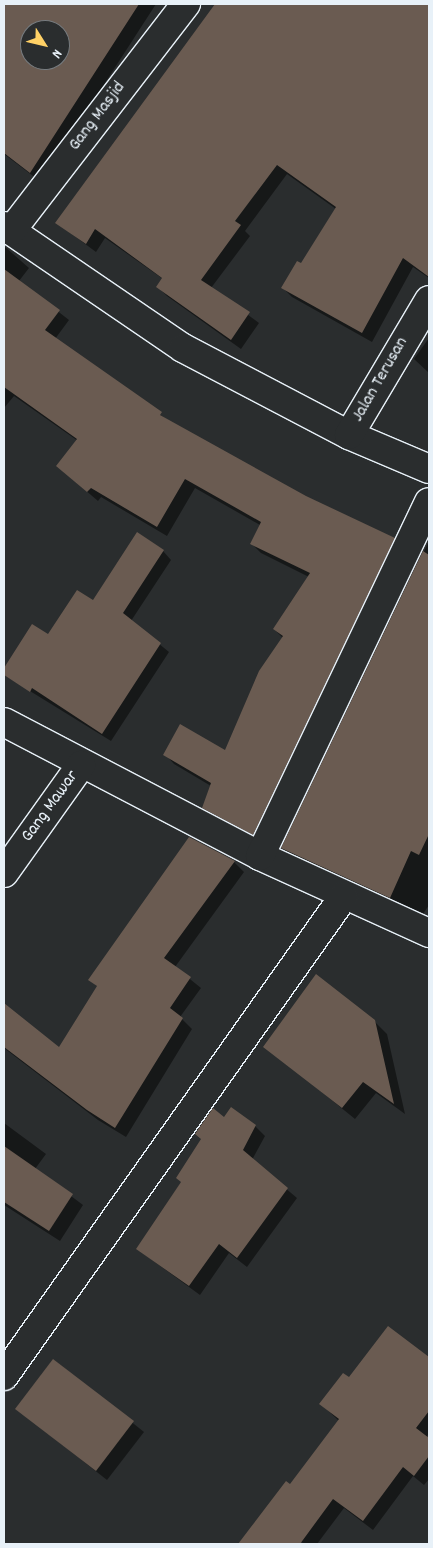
<!DOCTYPE html>
<html>
<head>
<meta charset="utf-8">
<style>
	body { margin:0 }
	#map { position:relative; width:433px; height:1548px; overflow:hidden; background:#2a2d2e; font-family:Dekko,sans-serif }
	div>[style] { position:absolute }
	[style*='--x'] { left:calc(var(--x)*1px); top:calc(var(--y)*1px); width:calc(var(--w)*1px); rotate:calc(var(--a)*1deg) }
	.shadow>* { inset:0; background:#0007 }
	.building>* { inset:0; background:#6a5b51 }
	.roads { filter:drop-shadow(1px 0 #e8f1f8) drop-shadow(-1px 0 #e8f1f8) drop-shadow(0 1px #e8f1f8) drop-shadow(0 -1px #e8f1f8) }
	.minor>* { height:28px; margin:-14px; padding:0 14px; transform-origin:14px; border-radius:14px; background:#2a2d2e }
	span { translate:-50% -50%; white-space:nowrap; text-align:center; line-height:1.15; -webkit-text-stroke:4px #2a2d2e; paint-order:stroke }
	.street-label { font-size:18px; color:#e8f1f8 }
	.frame { position:absolute; inset:0; border:5px solid #e8f1f8; pointer-events:none }
	.north { position:absolute; left:20px; top:20px; width:50px; height:50px; box-sizing:border-box; background:#2a2d2e; border:1px solid #767b7f; border-radius:50%; rotate:126deg; font-size:14px; font-weight:700; line-height:20px; text-align:center; color:#e8f1f8 }
	.north::after { content:''; display:block; margin:auto; width:18px; height:22px; background:#ffd166; clip-path:polygon(50% 0,100% 100%,50% 72%,0 100%) }
</style>
</head>
<body>
<div id="map">
	<div class="shadow">
		<div style="clip-path:polygon(evenodd,4px 4px,156px 4px,41px 182px,4px 154px,4px 4px,30px 30px,60px 30px,60px 60px,30px 60px,30px 30px)"></div>
		<div style="clip-path:polygon(217px 4px,429px 4px,429px 41px,423px 50px,429px 54px,429px 278px,413px 267px,372px 342px,292px 297px,283px 288px,302px 265px,336px 209px,287px 174px,245px 231px,250px 236px,211px 288px,259px 323px,241px 349px,167px 296px,158px 287px,163px 279px,105px 238px,96px 252px,57px 223px)"></div>
		<div style="clip-path:polygon(4px 246px,29px 268px,19px 281px,69px 320px,55px 339px,170px 422px,306px 497px,394px 539px,404px 548px,263px 843px,213px 818px,203px 808px,211px 786px,174px 764px,165px 754px,226px 752px,283px 638px,274px 629px,309px 577px,261px 553px,251px 543px,260px 525px,195px 488px,167px 536px,101px 497px,98px 501px,57px 466px,78px 441px,14px 396px,4px 408px)"></div>
		<div style="clip-path:polygon(429px 338px,429px 373px,414px 359px)"></div>
		<div style="clip-path:polygon(429px 541px,429px 905px,421px 917px,294px 859px,282px 848px)"></div>
		<div style="clip-path:polygon(163px 551px,171px 560px,131px 621px,169px 652px,111px 741px,4px 675px,32px 626px,48px 636px)"></div>
		<div style="clip-path:polygon(234px 862px,244px 872px,175px 967px,201px 988px,180px 1017px,192px 1029px,126px 1137px,98px 1120px,4px 1048px,4px 1005px,60px 1049px,98px 987px,90px 979px)"></div>
		<div style="clip-path:polygon(374px 1021px,387px 1034px,405px 1114px,376px 1093px,355px 1119px,265px 1046px)"></div>
		<div style="clip-path:polygon(224px 1118px,255px 1126px,265px 1136px,252px 1160px,297px 1198px,247px 1267px,229px 1253px,200px 1295px,137px 1249px)"></div>
		<div style="clip-path:polygon(4px 1123px,46px 1154px,35px 1169px,83px 1205px,60px 1241px,4px 1205px)"></div>
		<div style="clip-path:polygon(388px 1327px,429px 1358px,429px 1434px,426px 1437px,429px 1439px,429px 1479px,424px 1485px,413px 1476px,373px 1530px,344px 1508px,317px 1544px,304px 1544px,274px 1521px,290px 1486px,339px 1421px,321px 1404px,349px 1379px)"></div>
		<div style="clip-path:polygon(54px 1360px,144px 1432px,107px 1480px,17px 1409px)"></div>
	</div>
	<div class="building">
		<div style="clip-path:polygon(evenodd,4px 4px,139px 4px,30px 173px,4px 153px,4px 4px,30px 30px,60px 30px,60px 60px,30px 60px,30px 30px)"></div>
		<div style="clip-path:polygon(215px 4px,429px 4px,429px 277px,403px 258px,362px 333px,281px 288px,297px 261px,301px 263px,336px 207px,277px 165px,235px 221px,241px 225px,201px 280px,250px 312px,231px 340px,156px 287px,162px 278px,95px 229px,86px 244px,55px 223px)"></div>
		<div style="clip-path:polygon(4px 269px,60px 310px,45px 330px,162px 412px,160px 415px,306px 496px,395px 538px,253px 835px,202px 808px,211px 783px,163px 755px,180px 724px,225px 750px,259px 671px,283px 636px,273px 629px,310px 573px,250px 544px,261px 522px,185px 479px,157px 527px,91px 488px,87px 492px,56px 466px,77px 439px,4px 387px)"></div>
		<div style="clip-path:polygon(137px 532px,164px 550px,123px 613px,161px 643px,102px 734px,32px 688px,30px 692px,4px 675px,4px 668px,32px 624px,48px 634px,77px 590px,93px 600px)"></div>
		<div style="clip-path:polygon(423px 551px,429px 555px,429px 834px,419px 855px,411px 851px,390px 898px,281px 848px)"></div>
		<div style="clip-path:polygon(189px 837px,235px 861px,164px 958px,191px 977px,170px 1008px,183px 1018px,115px 1128px,87px 1110px,4px 1047px,4px 1003px,59px 1047px,97px 986px,88px 980px)"></div>
		<div style="clip-path:polygon(316px 974px,375px 1020px,394px 1104px,363px 1082px,342px 1108px,263px 1047px)"></div>
		<div style="clip-path:polygon(231px 1107px,256px 1125px,243px 1150px,288px 1188px,237px 1258px,219px 1244px,189px 1286px,136px 1249px,181px 1182px,176px 1178px,201px 1139px,195px 1134px,213px 1108px,224px 1117px)"></div>
		<div style="clip-path:polygon(4px 1146px,73px 1194px,49px 1231px,4px 1202px)"></div>
		<div style="clip-path:polygon(388px 1326px,429px 1357px,429px 1411px,416px 1428px,429px 1438px,429px 1456px,414px 1476px,403px 1467px,363px 1521px,333px 1499px,300px 1544px,238px 1544px,286px 1481px,290px 1484px,339px 1419px,319px 1404px,343px 1373px,349px 1377px)"></div>
		<div style="clip-path:polygon(53px 1359px,134px 1421px,96px 1471px,15px 1409px)"></div>
	</div>
	<div class="roads">
		<div class="minor">
			<div style="--x:4;--y:226;--w:217;--a:34.3"></div>
			<div style="--x:183;--y:348;--w:187;--a:27.7"></div>
			<div style="--x:349;--y:435;--w:87;--a:23"></div>
			<div style="--x:11;--y:231;--w:287;--a:-52.4"></div>
			<div style="--x:349;--y:435;--w:157;--a:-59.3"></div>
			<div style="--x:4;--y:722;--w:289;--a:27.6"></div>
			<div style="--x:260;--y:856;--w:186;--a:24.5"></div>
			<div style="--x:260;--y:856;--w:392;--a:-64.5"></div>
			<div style="--x:4;--y:873;--w:133;--a:-54.5"></div>
			<div style="--x:4;--y:1376;--w:588;--a:-54.69"></div>
		</div>
	</div>
	<div class="street-label">
		<span style="left:98px;top:117px;rotate:-53deg">Gang Masjid</span>
		<span style="left:381px;top:380px;rotate:-60deg">Jalan Terusan</span>
		<span style="left:51px;top:807px;rotate:-54deg">Gang Mawar</span>
	</div>
	<div class="frame"></div>
	<div class="north">N</div>
</div>
</body>
</html>
